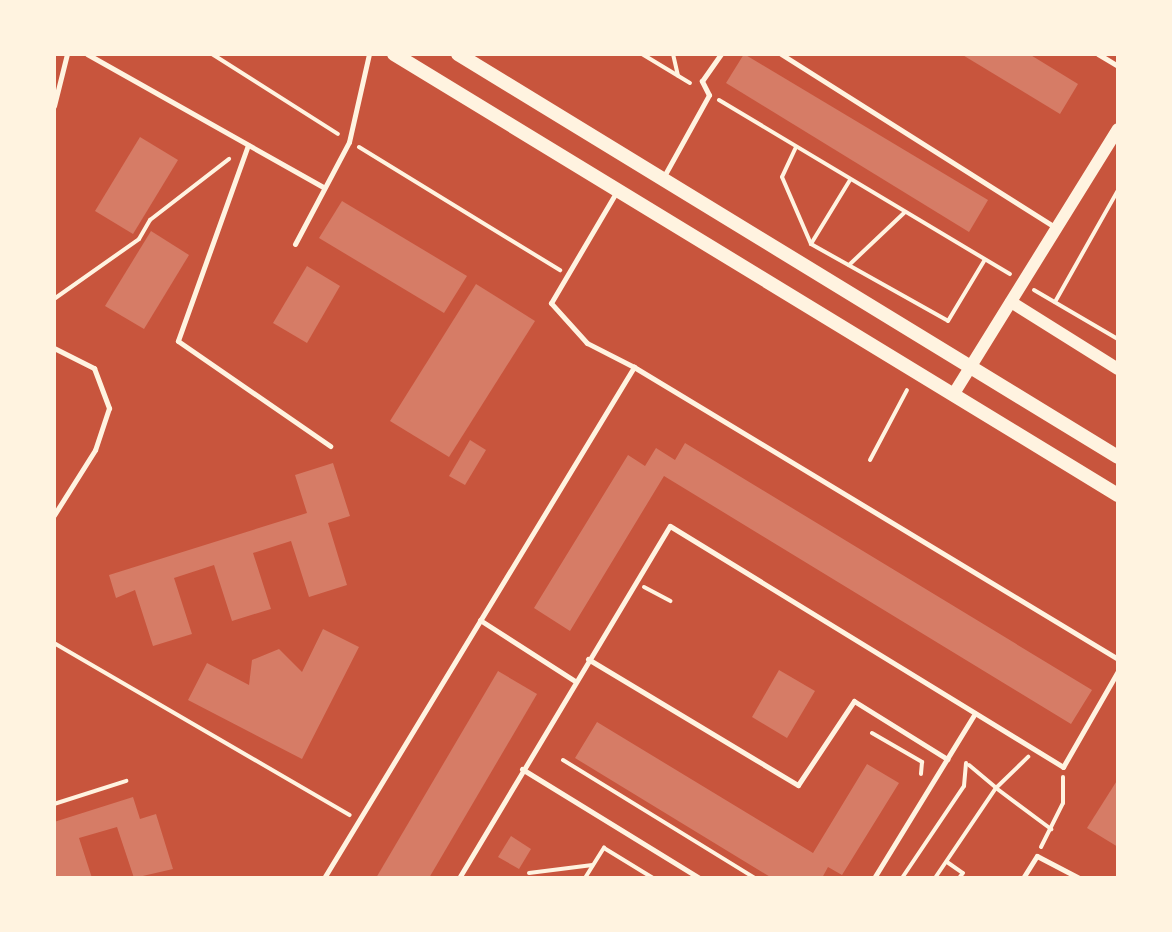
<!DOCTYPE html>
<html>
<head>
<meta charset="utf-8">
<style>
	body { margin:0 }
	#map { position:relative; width:1172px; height:932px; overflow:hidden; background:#c8553d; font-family:Roboto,sans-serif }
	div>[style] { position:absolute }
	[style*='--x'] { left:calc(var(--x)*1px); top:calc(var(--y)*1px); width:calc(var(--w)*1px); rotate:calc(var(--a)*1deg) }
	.building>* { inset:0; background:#d67c66 }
	.path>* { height:4px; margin:-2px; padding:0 2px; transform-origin:2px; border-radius:2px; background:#fff3e0 }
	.service>* { height:5px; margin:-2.5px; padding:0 2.5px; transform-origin:2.5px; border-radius:2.5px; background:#fff3e0 }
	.tertiary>* { height:12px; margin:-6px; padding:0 6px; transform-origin:6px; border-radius:6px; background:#fff3e0 }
	.secondary>* { height:14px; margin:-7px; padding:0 7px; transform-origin:7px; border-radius:7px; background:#fff3e0 }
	span { translate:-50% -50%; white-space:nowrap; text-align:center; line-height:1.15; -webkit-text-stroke:8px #fff3e0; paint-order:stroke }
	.frame { position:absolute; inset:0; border:56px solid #fff3e0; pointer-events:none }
</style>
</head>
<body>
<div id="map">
	<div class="building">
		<div style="clip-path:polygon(744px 54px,988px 200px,969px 232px,726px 83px)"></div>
		<div style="clip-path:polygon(961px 54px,1029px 54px,1078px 84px,1060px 114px)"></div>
		<div style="clip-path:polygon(140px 137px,178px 160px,133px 234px,95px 211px)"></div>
		<div style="clip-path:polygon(342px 201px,467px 276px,444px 313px,319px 238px)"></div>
		<div style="clip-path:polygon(151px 231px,189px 255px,144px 329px,105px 306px)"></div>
		<div style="clip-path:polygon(307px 266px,340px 286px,307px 343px,273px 323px)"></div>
		<div style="clip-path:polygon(476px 284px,535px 321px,449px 457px,390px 421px)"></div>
		<div style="clip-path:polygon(470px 440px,486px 450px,465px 485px,449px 476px)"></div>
		<div style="clip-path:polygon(685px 443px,1092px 690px,1071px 724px,664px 476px,570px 631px,534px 608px,628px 455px,645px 466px,656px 448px,675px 460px)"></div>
		<div style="clip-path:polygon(333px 463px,350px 516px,328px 523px,347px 585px,309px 597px,291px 541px,253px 553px,271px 609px,232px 621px,214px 565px,174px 578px,192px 634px,153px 646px,135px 590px,116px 598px,109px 575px,307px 513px,295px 475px)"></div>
		<div style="clip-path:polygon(323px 629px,359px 647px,302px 759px,188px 700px,207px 663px,249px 685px,252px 660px,279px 649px,302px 672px)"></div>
		<div style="clip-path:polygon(779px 670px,815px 691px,787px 738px,752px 717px)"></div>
		<div style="clip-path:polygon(498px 671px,537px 694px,429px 878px,376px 878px)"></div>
		<div style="clip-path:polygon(597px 722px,813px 853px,867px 764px,899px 783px,842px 875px,828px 867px,822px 878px,772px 878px,575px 758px)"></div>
		<div style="clip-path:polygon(1118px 779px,1118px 847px,1087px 828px)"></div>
		<div style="clip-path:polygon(133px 797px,140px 819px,156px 814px,173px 869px,134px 878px,117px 827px,79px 838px,92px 878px,54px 878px,54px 822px)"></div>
		<div style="clip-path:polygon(511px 836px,531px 849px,519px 869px,498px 857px)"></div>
	</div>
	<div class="path">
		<div style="--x:212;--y:54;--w:149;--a:32.4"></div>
		<div style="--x:642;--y:54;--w:56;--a:31.1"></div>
		<div style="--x:673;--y:54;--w:22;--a:77"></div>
		<div style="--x:719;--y:100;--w:339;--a:30.9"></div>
		<div style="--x:359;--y:147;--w:236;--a:31.5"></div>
		<div style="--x:796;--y:147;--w:33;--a:115"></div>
		<div style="--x:782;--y:177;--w:73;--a:66.6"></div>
		<div style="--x:850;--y:180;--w:75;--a:121.4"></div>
		<div style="--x:811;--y:244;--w:157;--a:29.3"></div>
		<div style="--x:948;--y:321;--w:70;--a:-59"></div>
		<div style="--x:849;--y:265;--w:76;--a:-43.4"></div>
		<div style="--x:1034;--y:290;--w:97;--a:30.3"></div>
		<div style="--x:54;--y:299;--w:104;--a:-35.2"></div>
		<div style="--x:139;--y:239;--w:22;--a:-60"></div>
		<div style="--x:150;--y:220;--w:100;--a:-37.7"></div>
		<div style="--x:1055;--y:302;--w:129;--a:-60.6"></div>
		<div style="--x:870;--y:460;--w:79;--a:-62.1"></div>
		<div style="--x:644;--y:587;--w:30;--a:28"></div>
		<div style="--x:54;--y:643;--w:342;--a:30.2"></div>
		<div style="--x:872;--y:733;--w:58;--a:30.1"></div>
		<div style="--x:922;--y:762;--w:12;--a:95"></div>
		<div style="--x:563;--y:760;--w:225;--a:31.6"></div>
		<div style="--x:969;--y:765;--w:35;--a:40"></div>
		<div style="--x:996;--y:788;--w:45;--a:-44.1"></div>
		<div style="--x:54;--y:804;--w:76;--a:-17.7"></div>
		<div style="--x:1041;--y:847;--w:49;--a:-63.4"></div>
		<div style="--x:1063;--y:803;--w:26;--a:-90"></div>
		<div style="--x:947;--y:862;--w:19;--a:35"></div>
		<div style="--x:963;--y:873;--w:6;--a:129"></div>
		<div style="--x:529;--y:873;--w:64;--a:-7.1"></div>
		<div style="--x:585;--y:878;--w:36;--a:-58"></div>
		<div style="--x:604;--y:848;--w:57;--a:31.5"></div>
		<div style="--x:902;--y:878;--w:111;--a:-56"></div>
		<div style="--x:964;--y:786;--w:23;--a:-85"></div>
		<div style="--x:935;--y:878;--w:109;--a:-55.9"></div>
		<div style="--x:996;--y:788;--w:69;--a:36.7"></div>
	</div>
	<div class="service">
		<div style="--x:87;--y:54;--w:271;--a:29.4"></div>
		<div style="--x:781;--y:54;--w:325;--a:32.3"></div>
		<div style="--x:1098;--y:54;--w:23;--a:31"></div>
		<div style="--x:54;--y:106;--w:54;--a:-76"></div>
		<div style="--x:248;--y:145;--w:208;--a:109.7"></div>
		<div style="--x:178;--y:341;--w:185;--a:34.6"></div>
		<div style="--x:663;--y:178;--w:95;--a:-61"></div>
		<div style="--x:709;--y:95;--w:16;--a:-117"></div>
		<div style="--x:702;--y:81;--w:33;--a:-55"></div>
		<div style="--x:295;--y:244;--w:115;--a:-62.1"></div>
		<div style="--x:349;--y:142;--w:90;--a:-77.2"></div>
		<div style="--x:54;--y:348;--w:45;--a:26.6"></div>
		<div style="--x:94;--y:368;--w:43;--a:69.4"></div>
		<div style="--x:109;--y:408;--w:44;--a:108.4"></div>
		<div style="--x:95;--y:450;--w:77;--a:122.2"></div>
		<div style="--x:634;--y:367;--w:565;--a:31.1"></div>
		<div style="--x:480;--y:620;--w:113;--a:32.7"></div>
		<div style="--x:588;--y:659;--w:245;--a:31"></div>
		<div style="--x:798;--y:785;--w:101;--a:-56.3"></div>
		<div style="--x:854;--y:701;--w:110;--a:31.9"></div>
		<div style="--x:522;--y:769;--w:208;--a:31.6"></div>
		<div style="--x:176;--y:878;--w:23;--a:0"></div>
		<div style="--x:324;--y:878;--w:598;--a:-58.76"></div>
		<div style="--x:634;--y:367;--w:53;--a:-152.9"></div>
		<div style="--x:587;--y:343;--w:54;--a:-132"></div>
		<div style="--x:551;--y:303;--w:130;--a:-59.5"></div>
		<div style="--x:459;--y:878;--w:410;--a:-59.1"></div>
		<div style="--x:670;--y:526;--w:461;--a:31.5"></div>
		<div style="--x:1063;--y:767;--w:111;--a:-60.2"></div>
		<div style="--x:874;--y:878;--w:193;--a:-58.5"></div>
		<div style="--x:1023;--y:878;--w:26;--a:-58"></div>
		<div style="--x:1037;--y:856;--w:47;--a:27.6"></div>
	</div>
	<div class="tertiary">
		<div style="--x:1011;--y:302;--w:126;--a:32.1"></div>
		<div style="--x:953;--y:395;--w:313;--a:-58.2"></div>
	</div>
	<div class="secondary">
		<div style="--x:394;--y:54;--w:848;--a:31.35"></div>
		<div style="--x:458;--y:54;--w:773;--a:31.41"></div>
	</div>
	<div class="frame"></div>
</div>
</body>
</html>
